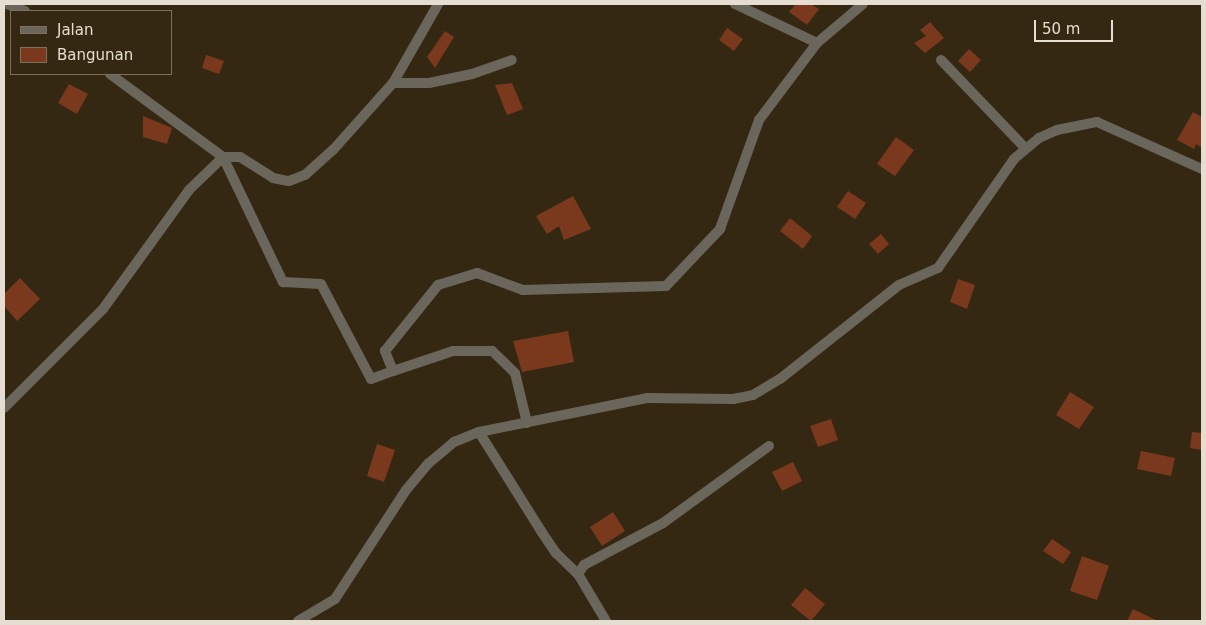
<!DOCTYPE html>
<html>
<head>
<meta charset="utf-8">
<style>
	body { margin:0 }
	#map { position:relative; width:1206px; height:625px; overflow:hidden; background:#342812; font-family:"DejaVu Sans",sans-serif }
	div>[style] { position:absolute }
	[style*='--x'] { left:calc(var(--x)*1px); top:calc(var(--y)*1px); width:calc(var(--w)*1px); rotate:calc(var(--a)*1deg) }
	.building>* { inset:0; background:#7a391d }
	.street>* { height:10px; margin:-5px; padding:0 5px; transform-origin:5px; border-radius:5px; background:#6b665c }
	span { translate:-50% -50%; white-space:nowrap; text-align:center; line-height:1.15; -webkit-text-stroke:4px #342812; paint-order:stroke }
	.frame { position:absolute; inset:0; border:5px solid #e5ded0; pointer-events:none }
	.legend { position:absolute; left:10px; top:10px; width:162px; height:65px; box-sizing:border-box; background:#342812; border:1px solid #7b715e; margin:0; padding:6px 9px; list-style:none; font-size:15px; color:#e5ded0 }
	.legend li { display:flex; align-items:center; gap:10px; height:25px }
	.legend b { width:25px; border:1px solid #7b715e }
	.scale { position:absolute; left:1034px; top:20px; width:79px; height:22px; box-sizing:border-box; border:2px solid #e5ded0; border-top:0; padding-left:6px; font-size:15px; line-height:18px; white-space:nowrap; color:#e5ded0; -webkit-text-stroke:4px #342812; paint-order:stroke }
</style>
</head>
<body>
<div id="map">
	<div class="building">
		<div style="clip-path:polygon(796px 4px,811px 4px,819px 9px,807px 25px,789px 12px)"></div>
		<div style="clip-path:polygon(930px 22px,944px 38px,925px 53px,914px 43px,926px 36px,920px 30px)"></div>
		<div style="clip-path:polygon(727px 28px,743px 39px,734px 51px,719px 40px)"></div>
		<div style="clip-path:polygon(445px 31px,454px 37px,435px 68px,427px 57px)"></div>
		<div style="clip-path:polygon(969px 49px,981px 60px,970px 72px,958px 61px)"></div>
		<div style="clip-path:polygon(206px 55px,224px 61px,219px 74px,202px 68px)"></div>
		<div style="clip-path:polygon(512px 83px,523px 109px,507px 115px,495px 85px)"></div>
		<div style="clip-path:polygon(69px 84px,88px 94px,77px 114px,58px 103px)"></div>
		<div style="clip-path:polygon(1193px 112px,1202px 117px,1202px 148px,1196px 144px,1194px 149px,1177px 140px)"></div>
		<div style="clip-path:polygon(143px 116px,172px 128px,167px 144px,143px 137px)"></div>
		<div style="clip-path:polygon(896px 137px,914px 150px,895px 176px,877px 164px)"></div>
		<div style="clip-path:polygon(848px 191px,866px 203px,855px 219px,837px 207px)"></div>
		<div style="clip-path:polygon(573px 196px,591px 229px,564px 240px,559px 226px,547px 234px,536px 216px)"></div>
		<div style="clip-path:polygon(790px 218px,812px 236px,803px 249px,780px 231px)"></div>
		<div style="clip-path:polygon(881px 234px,889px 244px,878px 254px,869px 244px)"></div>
		<div style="clip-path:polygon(20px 278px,40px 299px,17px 321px,4px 306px,4px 294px)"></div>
		<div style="clip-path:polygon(958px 279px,975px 285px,967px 309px,950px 302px)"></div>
		<div style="clip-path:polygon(568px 331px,574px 362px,522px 372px,513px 341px)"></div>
		<div style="clip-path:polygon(1070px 392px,1094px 407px,1079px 429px,1056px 415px)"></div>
		<div style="clip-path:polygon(831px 419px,838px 440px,818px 447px,810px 426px)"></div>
		<div style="clip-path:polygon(1192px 432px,1202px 433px,1202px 450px,1190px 448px)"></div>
		<div style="clip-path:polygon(377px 444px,395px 450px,384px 482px,367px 476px)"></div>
		<div style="clip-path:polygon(1141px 451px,1175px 458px,1171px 476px,1137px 469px)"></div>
		<div style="clip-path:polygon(793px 462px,802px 481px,782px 491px,772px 472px)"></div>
		<div style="clip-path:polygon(613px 512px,625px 531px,602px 546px,590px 527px)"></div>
		<div style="clip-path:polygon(1052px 539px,1071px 552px,1063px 564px,1043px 551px)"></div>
		<div style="clip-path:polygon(1082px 556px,1109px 566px,1097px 600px,1070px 591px)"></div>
		<div style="clip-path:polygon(805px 588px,825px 604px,811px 621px,791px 605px)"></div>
		<div style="clip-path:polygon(1133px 609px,1158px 621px,1127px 621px)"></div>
	</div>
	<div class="street">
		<div style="--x:7;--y:4;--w:19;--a:21"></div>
		<div style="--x:735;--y:4;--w:91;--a:25.4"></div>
		<div style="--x:941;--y:60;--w:122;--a:46.3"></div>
		<div style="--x:110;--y:74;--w:140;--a:36.3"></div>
		<div style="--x:223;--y:157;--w:139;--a:64.4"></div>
		<div style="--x:283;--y:282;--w:38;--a:3"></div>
		<div style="--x:321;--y:284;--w:107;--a:62.2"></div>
		<div style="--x:371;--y:379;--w:23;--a:-20"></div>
		<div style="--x:393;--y:83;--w:36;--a:0"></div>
		<div style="--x:429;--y:83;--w:44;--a:-11.8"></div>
		<div style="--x:472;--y:74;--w:42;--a:-19.3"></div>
		<div style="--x:4;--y:408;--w:140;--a:-45"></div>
		<div style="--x:103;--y:309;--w:147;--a:-54.1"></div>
		<div style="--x:189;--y:190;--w:47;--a:-44.1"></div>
		<div style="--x:223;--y:157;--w:17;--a:0"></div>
		<div style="--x:240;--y:157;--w:39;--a:32"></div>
		<div style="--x:273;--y:178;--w:16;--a:11"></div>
		<div style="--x:289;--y:181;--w:17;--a:-21"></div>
		<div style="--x:305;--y:175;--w:38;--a:-42"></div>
		<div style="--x:333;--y:150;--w:90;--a:-48.2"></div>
		<div style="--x:393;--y:83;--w:91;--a:-60.3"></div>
		<div style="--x:527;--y:423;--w:51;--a:-103.5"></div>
		<div style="--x:515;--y:373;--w:32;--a:-136"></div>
		<div style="--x:492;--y:351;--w:39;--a:180"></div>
		<div style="--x:453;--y:351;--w:63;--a:161.6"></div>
		<div style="--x:393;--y:371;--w:22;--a:-112"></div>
		<div style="--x:385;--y:351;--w:85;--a:-51.2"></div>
		<div style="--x:438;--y:285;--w:41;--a:-17.1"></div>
		<div style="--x:477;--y:273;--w:49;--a:20.3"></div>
		<div style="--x:523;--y:290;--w:143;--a:-1.6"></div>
		<div style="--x:666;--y:286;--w:79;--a:-46.5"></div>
		<div style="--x:720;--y:229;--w:116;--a:-70.3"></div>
		<div style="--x:759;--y:120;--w:96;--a:-53"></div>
		<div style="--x:817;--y:43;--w:60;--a:-40.3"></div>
		<div style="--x:479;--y:432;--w:117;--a:57.9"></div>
		<div style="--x:541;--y:531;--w:27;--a:56"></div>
		<div style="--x:556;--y:553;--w:30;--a:44"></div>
		<div style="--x:298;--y:621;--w:43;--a:-30.7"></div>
		<div style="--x:335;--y:599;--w:130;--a:-56.9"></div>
		<div style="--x:406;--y:490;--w:35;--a:-50"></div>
		<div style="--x:429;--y:463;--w:33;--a:-40"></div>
		<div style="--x:454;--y:442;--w:27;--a:-22"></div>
		<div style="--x:479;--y:432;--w:171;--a:-11.4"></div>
		<div style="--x:647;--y:398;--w:86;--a:0.7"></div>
		<div style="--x:733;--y:399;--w:20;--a:-11"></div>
		<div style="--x:753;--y:395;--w:31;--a:-31"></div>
		<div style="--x:780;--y:379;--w:152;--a:-38.3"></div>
		<div style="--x:899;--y:285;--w:43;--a:-23.6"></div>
		<div style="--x:938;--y:268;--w:133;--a:-55.1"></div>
		<div style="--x:1014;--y:159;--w:33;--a:-40"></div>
		<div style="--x:1039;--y:138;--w:20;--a:-24"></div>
		<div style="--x:1057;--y:130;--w:41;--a:-11.3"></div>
		<div style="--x:1097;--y:122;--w:115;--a:24.1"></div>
		<div style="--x:606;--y:621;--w:55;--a:-120.8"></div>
		<div style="--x:578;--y:574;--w:11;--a:-56"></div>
		<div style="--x:584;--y:565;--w:89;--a:-28"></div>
		<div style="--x:663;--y:523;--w:131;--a:-36"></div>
	</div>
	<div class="frame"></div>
	<ul class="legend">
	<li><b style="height:6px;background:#6b665c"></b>Jalan</li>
	<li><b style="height:14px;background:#7a391d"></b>Bangunan</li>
	</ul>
	<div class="scale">50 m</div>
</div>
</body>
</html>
